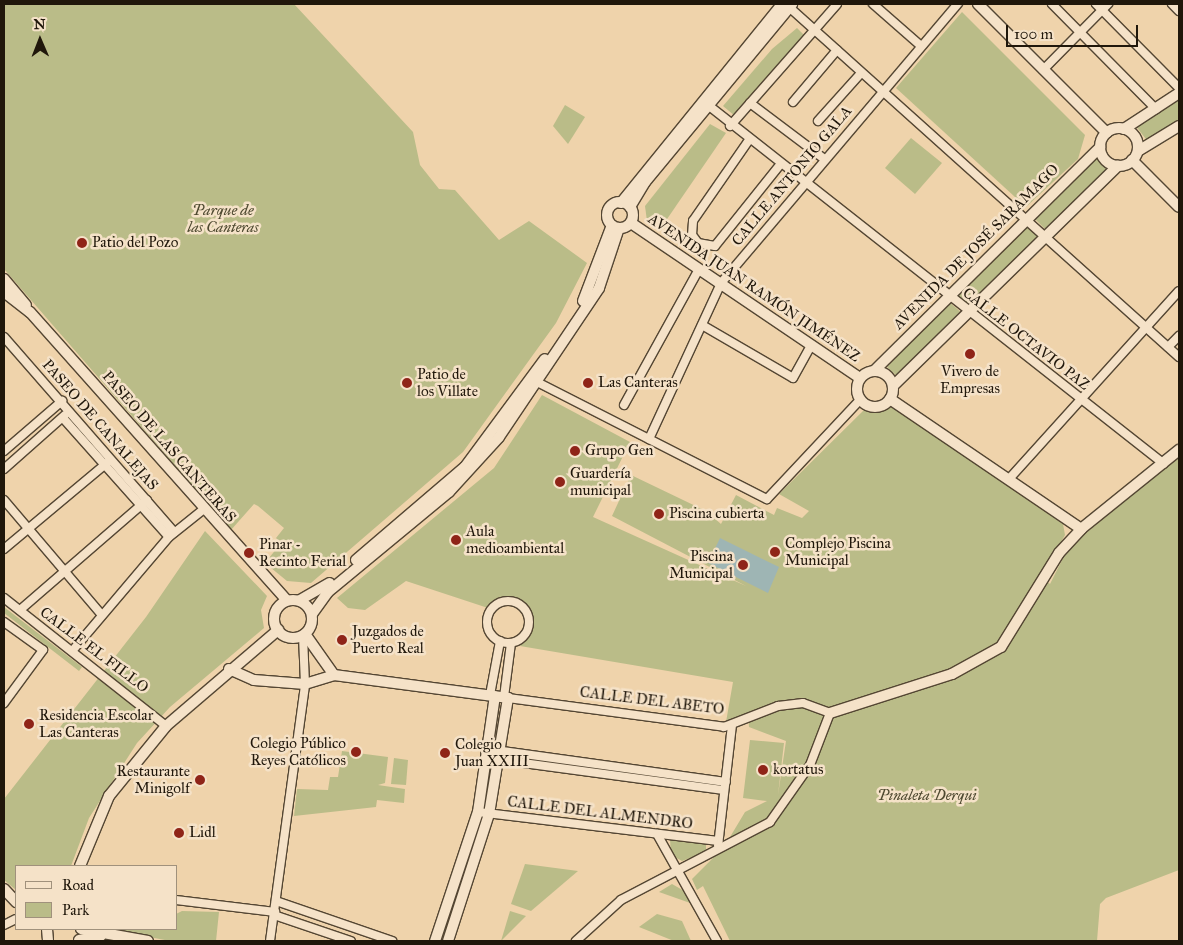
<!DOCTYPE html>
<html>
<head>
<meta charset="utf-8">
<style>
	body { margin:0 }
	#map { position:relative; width:1183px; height:945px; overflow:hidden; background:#efd3ab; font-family:"IM FELL Great Primer",serif }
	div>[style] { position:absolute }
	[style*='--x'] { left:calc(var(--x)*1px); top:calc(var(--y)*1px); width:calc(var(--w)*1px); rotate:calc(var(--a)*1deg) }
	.green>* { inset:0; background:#babc88 }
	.water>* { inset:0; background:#9eb5b4 }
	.roads { filter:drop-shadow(1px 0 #544633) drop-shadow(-1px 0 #544633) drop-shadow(0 1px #544633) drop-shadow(0 -1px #544633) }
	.minor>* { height:8px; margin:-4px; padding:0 4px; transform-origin:4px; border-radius:4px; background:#f5e2c8 }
	.minor>.ring { margin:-4px; padding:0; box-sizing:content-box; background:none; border:8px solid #f5e2c8; border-radius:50% }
	.tertiary>* { height:10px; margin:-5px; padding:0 5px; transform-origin:5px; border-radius:5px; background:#f5e2c8 }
	.tertiary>.ring { margin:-5px; padding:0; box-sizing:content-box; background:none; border:10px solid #f5e2c8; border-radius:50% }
	.dots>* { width:14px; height:14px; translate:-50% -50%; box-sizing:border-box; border:2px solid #f5e2c8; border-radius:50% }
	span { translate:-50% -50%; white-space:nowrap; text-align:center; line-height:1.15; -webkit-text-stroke:5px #f5e2c8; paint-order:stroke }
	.street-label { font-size:15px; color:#20170b }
	.park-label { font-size:15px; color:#4e4930; font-style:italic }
	.poi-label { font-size:15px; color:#20170b }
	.left { translate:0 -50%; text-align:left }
	.right { translate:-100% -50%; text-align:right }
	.frame { position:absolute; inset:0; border:5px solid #20170b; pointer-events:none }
	.legend { position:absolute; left:15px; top:865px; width:162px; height:65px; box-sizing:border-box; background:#f5e2c8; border:1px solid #a0917c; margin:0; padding:6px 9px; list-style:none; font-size:15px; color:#20170b }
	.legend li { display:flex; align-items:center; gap:10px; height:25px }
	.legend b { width:25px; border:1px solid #a0917c }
	.north { position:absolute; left:15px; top:15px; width:50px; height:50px; -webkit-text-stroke:4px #f5e2c8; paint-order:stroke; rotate:359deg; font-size:14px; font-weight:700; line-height:20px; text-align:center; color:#20170b }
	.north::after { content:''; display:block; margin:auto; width:18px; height:22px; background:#20170b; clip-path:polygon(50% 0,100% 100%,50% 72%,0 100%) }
	.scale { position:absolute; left:1006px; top:25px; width:132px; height:22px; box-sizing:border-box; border:2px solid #20170b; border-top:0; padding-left:6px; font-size:15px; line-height:18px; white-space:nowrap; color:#20170b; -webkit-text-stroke:4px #f5e2c8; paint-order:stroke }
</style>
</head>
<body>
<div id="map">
	<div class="green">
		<div style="clip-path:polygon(4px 4px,294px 4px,413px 132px,420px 165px,439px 189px,455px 190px,499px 240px,529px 221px,587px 263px,556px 323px,463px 452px,311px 583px,287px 581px,265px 563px,281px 543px,276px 538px,284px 528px,258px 506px,254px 504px,231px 530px,4px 269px)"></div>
		<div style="clip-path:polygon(962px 12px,1085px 135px,1078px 159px,1026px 207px,896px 88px)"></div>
		<div style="clip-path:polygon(797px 28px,804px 35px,735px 116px,723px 106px,772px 49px)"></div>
		<div style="clip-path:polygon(1179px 98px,1179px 124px,1149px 143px,1135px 125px)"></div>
		<div style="clip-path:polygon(565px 105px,585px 117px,568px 144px,553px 126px)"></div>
		<div style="clip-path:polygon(710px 124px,726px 133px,665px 222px,656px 227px,647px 221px,645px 206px)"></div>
		<div style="clip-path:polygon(911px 138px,942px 163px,915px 194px,885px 168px)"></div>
		<div style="clip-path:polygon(1097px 157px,1110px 170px,1048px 232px,1034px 218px)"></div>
		<div style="clip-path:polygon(1026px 225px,1041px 239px,971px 307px,954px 294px)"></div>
		<div style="clip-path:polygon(948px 301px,963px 314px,898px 377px,887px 367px)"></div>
		<div style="clip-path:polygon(542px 395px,630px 442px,593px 517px,746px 586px,612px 516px,631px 475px,706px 511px,721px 524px,736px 495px,774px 515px,777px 508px,802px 518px,809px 511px,779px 494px,864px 410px,880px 412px,893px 407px,1063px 524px,1065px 535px,1041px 576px,1050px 584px,1064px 556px,1086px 533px,1179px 456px,1179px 870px,1106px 898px,1100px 904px,1097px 941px,730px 941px,703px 886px,697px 890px,692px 879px,724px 847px,745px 812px,767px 801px,743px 798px,750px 740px,784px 743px,778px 795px,786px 741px,749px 727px,748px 714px,726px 722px,733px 682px,520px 646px,532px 625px,515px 599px,505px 597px,488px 608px,406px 581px,365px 610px,348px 608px,337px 598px,494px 468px)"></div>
		<div style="clip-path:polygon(205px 531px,267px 596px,261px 610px,264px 628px,170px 707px,137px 743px,89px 818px,71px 866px,16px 866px,16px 890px,4px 880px,4px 799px,146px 617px)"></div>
		<div style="clip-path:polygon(4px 607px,82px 667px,79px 671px,4px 613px)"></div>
		<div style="clip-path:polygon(342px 751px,388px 757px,385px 783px,378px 785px,405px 789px,404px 803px,377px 800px,376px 807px,294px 816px,297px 789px,328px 790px,330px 777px,338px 777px)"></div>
		<div style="clip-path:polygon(394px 758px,408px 760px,406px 785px,391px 784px)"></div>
		<div style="clip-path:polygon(670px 839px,706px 844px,706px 852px,682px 861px,671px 855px)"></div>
		<div style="clip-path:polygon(525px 864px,578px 871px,531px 911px,511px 904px)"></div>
		<div style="clip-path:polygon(672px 884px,686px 892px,693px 904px,659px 892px)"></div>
		<div style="clip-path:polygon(182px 911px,219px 912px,216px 941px,170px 941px,108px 929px,176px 929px,176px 914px)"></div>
		<div style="clip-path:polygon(510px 911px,526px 916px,501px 941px)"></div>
		<div style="clip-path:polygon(657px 914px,682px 921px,691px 941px,674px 941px,639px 927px)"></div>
	</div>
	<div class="water">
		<div style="clip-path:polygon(720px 538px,779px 567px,768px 593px,708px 563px)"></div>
	</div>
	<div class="roads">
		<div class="minor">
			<div style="--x:873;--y:4;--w:64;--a:41.2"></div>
			<div style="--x:1052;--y:4;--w:148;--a:45.3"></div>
			<div style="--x:1096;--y:4;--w:118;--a:45.3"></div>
			<div style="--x:1172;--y:4;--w:10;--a:45"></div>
			<div style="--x:789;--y:7;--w:524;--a:41.91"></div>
			<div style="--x:1043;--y:70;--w:93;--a:-45.4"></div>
			<div style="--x:793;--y:102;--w:68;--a:-49.8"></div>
			<div style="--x:750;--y:103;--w:91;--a:37"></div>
			<div style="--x:708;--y:105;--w:580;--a:38.21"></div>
			<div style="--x:818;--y:121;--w:64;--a:-48.1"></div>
			<div style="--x:730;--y:126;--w:162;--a:-48.7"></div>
			<div style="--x:749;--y:140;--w:98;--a:124.7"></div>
			<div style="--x:693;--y:221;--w:14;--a:94"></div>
			<div style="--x:692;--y:235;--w:10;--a:53"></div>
			<div style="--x:698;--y:243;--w:17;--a:10"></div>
			<div style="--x:715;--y:246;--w:104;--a:-51.3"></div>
			<div style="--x:702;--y:325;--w:105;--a:30.2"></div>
			<div style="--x:793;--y:378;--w:38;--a:-61"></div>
			<div style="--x:4;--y:337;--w:259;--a:48.9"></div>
			<div style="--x:1168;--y:347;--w:16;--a:-45"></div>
			<div style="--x:537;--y:382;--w:258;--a:27"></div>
			<div style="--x:767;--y:499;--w:136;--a:-46.8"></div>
			<div style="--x:624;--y:405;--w:155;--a:-61.1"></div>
			<div style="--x:63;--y:418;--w:159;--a:48.3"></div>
			<div style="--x:649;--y:439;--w:172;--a:-65.2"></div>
			<div style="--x:721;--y:283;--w:366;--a:-49.7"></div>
			<div style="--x:4;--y:451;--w:77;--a:-40.8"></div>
			<div style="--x:4;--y:469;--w:81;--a:-41.5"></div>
			<div style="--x:1009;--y:479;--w:253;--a:-47.9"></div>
			<div style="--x:4;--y:500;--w:151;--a:49.6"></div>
			<div style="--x:4;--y:549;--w:136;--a:-39.9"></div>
			<div style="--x:4;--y:598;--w:206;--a:38.3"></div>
			<div class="ring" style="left:487px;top:601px;width:34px;height:34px"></div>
			<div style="--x:20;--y:610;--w:168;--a:-40.9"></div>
			<div style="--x:4;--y:622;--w:48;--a:35.7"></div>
			<div style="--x:43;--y:650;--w:66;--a:126.3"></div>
			<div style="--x:73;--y:650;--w:148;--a:-49.7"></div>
			<div style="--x:169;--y:537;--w:45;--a:-38.7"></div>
			<div style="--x:490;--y:695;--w:55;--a:-79.5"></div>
			<div style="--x:504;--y:697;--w:54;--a:-82.6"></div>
			<div style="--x:508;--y:698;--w:218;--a:7.6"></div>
			<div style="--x:724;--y:727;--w:58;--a:-21.3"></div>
			<div style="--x:778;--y:706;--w:25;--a:-7"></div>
			<div style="--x:803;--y:703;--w:29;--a:20"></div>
			<div style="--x:830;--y:713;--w:56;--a:111"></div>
			<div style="--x:810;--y:765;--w:70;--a:125.1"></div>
			<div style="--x:770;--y:822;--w:168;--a:152.4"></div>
			<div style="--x:621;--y:900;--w:61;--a:137.7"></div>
			<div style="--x:488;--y:749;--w:240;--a:7.9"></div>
			<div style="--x:486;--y:758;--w:240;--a:7.7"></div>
			<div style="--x:478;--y:812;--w:242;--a:6.9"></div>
			<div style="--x:657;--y:834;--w:123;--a:60.7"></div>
			<div style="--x:718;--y:846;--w:122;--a:-83.4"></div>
			<div style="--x:176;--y:900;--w:100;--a:6.9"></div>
			<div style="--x:276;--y:901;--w:123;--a:19"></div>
			<div style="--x:274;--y:915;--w:81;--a:18.7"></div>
			<div style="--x:4;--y:925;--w:13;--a:-27"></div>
			<div style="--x:270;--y:941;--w:259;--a:-82.2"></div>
			<div style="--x:305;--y:684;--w:48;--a:-92.4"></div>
		</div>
		<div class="tertiary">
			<div style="--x:978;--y:4;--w:182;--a:45"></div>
			<div class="ring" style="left:1100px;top:128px;width:28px;height:28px"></div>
			<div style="--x:1124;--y:129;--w:66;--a:-33.2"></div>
			<div style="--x:1138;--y:151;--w:48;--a:-31.4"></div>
			<div style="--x:1132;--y:160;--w:66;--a:45"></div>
			<div class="ring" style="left:607px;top:202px;width:16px;height:16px"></div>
			<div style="--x:621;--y:203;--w:256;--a:-51"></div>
			<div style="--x:630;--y:207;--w:29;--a:-59"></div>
			<div style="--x:645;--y:182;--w:231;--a:-50.4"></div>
			<div style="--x:631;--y:223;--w:277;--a:34.1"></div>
			<div style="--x:4;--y:279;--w:34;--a:50"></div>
			<div style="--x:4;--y:292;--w:33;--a:38"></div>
			<div style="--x:30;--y:312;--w:386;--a:48.3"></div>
			<div style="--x:583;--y:301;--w:81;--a:-69.1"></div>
			<div style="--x:875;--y:370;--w:317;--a:-44.7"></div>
			<div class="ring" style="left:857px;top:371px;width:26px;height:26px"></div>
			<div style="--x:893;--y:386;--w:315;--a:-44.4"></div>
			<div style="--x:890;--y:399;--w:231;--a:34.2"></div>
			<div style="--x:356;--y:560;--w:143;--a:-40.5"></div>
			<div style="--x:465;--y:467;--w:134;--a:-53.5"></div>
			<div class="ring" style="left:274px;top:600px;width:28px;height:28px"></div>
			<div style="--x:300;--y:600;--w:34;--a:-30"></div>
			<div style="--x:312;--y:614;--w:27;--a:-54"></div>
			<div style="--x:328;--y:592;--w:157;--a:-39.6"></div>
			<div style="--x:449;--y:492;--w:74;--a:-47.7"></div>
			<div style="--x:499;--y:437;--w:179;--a:-56.1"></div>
			<div style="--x:599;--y:288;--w:63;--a:-71.6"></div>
			<div style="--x:305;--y:634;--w:50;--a:54.7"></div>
			<div style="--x:334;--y:675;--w:176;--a:7.5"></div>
			<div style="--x:508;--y:698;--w:118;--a:99.3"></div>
			<div style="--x:489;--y:814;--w:133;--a:107.9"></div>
			<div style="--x:229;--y:669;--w:27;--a:24"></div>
			<div style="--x:254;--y:680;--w:51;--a:4.5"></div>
			<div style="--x:305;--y:684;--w:30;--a:-17"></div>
			<div style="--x:830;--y:713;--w:128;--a:-17.7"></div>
			<div style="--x:952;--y:674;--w:56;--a:-28.9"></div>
			<div style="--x:1001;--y:647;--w:110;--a:-58.3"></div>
			<div style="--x:1059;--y:553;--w:33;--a:-47"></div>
			<div style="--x:1081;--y:529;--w:126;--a:-38.9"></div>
			<div style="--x:80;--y:866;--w:76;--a:-67.5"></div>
			<div style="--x:109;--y:796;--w:90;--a:-50.8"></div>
			<div style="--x:166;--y:726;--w:148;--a:-40.6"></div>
			<div style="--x:4;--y:889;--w:18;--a:47"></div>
			<div style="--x:47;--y:929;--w:12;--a:85"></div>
			<div style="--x:81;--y:929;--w:68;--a:10.2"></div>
			<div style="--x:79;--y:940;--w:22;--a:-10"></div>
			<div style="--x:435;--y:941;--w:136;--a:-71.6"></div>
			<div style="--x:478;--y:812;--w:117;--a:-81.7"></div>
		</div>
	</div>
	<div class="dots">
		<div style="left:82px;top:243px;background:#8f2418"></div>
		<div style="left:970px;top:354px;background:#8f2418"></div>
		<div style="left:407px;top:383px;background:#8f2418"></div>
		<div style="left:588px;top:383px;background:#8f2418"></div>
		<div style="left:575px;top:451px;background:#8f2418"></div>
		<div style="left:560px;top:482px;background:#8f2418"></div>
		<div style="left:659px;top:514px;background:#8f2418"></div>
		<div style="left:456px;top:540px;background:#8f2418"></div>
		<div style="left:775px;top:552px;background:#8f2418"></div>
		<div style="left:249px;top:553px;background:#8f2418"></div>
		<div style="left:743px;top:565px;background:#8f2418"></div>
		<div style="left:342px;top:640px;background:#8f2418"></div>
		<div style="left:29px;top:724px;background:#8f2418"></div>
		<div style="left:356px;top:752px;background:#8f2418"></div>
		<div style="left:445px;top:753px;background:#8f2418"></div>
		<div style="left:763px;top:770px;background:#8f2418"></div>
		<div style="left:200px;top:780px;background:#8f2418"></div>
		<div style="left:179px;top:833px;background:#8f2418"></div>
	</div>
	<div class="street-label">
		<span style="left:792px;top:176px;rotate:-50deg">CALLE ANTONIO GALA</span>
		<span style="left:976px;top:247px;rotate:-45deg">AVENIDA DE JOSÉ SARAMAGO</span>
		<span style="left:754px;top:288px;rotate:34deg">AVENIDA JUAN RAMÓN JIMÉNEZ</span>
		<span style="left:1026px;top:339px;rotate:38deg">CALLE OCTAVIO PAZ</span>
		<span style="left:100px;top:425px;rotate:49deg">PASEO DE CANALEJAS</span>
		<span style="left:169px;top:447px;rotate:49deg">PASEO DE LAS CANTERAS</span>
		<span style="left:94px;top:650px;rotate:37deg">CALLE EL FILLO</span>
		<span style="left:652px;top:701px;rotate:7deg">CALLE DEL ABETO</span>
		<span style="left:600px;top:813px;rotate:7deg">CALLE DEL ALMENDRO</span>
	</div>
	<div class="park-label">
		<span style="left:223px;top:219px">Parque de<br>las Canteras</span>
		<span style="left:927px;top:796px">Pinaleta Derqui</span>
	</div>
	<div class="poi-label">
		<span class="left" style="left:92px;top:243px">Patio del Pozo</span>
		<span style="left:970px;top:380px">Vivero de<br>Empresas</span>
		<span class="left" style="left:417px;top:383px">Patio de<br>los Villate</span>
		<span class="left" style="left:598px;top:383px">Las Canteras</span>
		<span class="left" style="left:585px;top:451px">Grupo Gen</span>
		<span class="left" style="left:570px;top:482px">Guardería<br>municipal</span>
		<span class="left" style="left:669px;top:514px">Piscina cubierta</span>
		<span class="left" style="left:466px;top:540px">Aula<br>medioambiental</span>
		<span class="left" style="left:785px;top:552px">Complejo Piscina<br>Municipal</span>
		<span class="left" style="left:259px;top:553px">Pinar -<br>Recinto Ferial</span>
		<span class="right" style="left:733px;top:565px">Piscina<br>Municipal</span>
		<span class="left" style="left:352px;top:640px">Juzgados de<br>Puerto Real</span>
		<span class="left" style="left:39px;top:724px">Residencia Escolar<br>Las Canteras</span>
		<span class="right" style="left:346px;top:752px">Colegio Público<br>Reyes Católicos</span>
		<span class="left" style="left:455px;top:753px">Colegio<br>Juan XXIII</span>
		<span class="left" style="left:773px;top:770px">kortatus</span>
		<span class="right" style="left:190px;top:780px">Restaurante<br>Minigolf</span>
		<span class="left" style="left:189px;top:833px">Lidl</span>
	</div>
	<div class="frame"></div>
	<ul class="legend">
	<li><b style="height:6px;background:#f5e2c8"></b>Road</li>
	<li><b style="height:14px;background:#babc88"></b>Park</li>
	</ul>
	<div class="north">N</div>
	<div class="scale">100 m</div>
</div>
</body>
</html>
